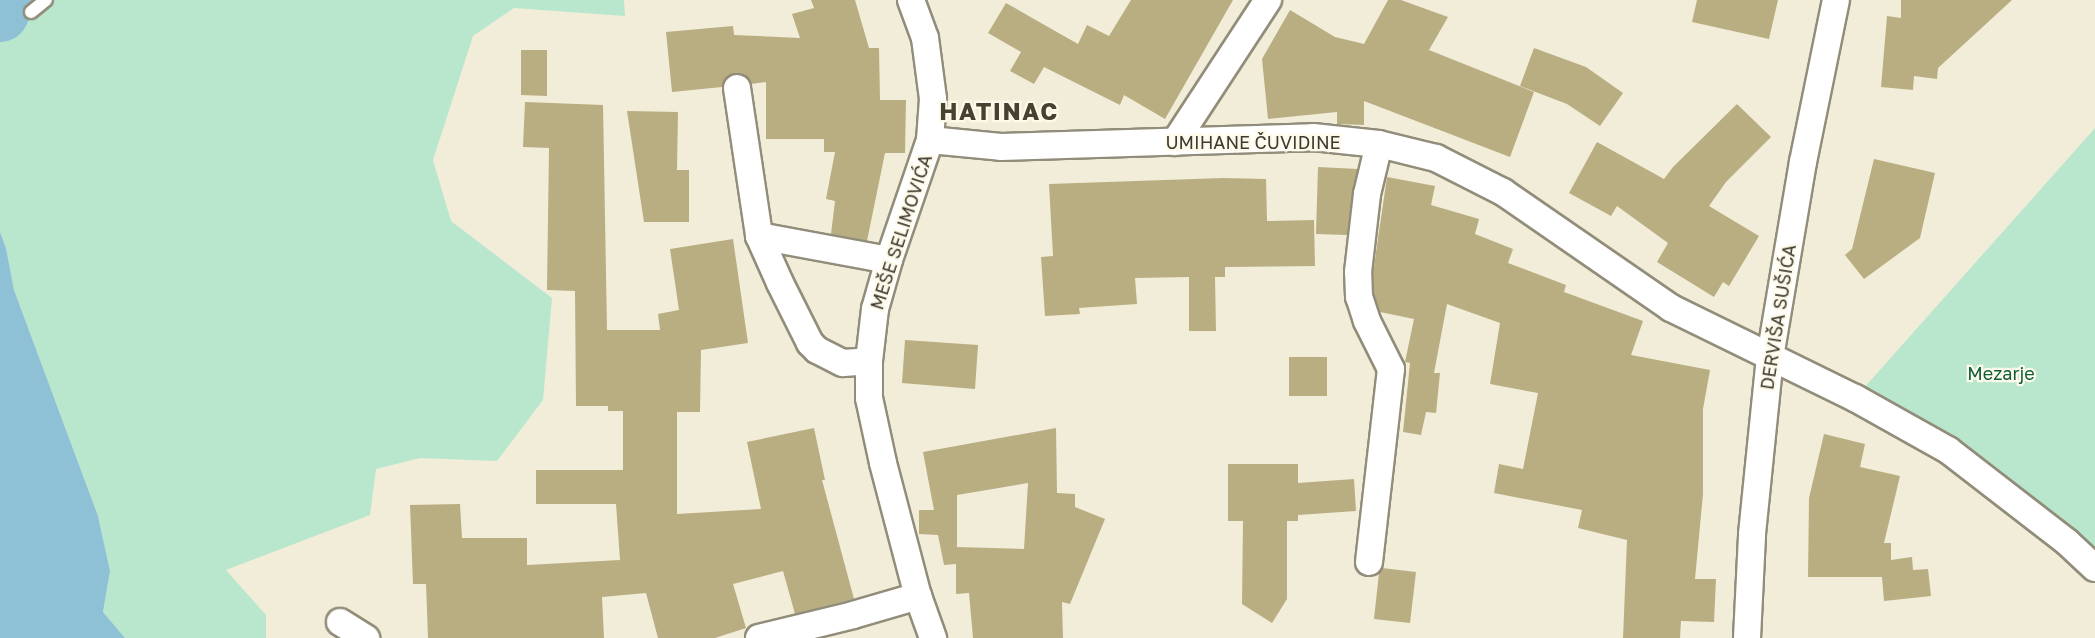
<!DOCTYPE html>
<html>
<head>
<meta charset="utf-8">
<style>
	body { margin:0 }
	#map { position:relative; width:2095px; height:638px; overflow:hidden; background:#f2edd8; font-family:"Golos Text",sans-serif }
	div>[style] { position:absolute }
	[style*='--x'] { left:calc(var(--x)*1px); top:calc(var(--y)*1px); width:calc(var(--w)*1px); rotate:calc(var(--a)*1deg) }
	.green>* { inset:0; background:#b9e7cd }
	.water>* { inset:0; background:#8ec1d6 }
	.river>* { height:58px; margin:-29px; padding:0 29px; transform-origin:29px; border-radius:29px; background:#8ec1d6 }
	.building>* { inset:0; background:#b9ad82 }
	.roads { filter:drop-shadow(2px 0 #928d7a) drop-shadow(-2px 0 #928d7a) drop-shadow(0 2px #928d7a) drop-shadow(0 -2px #928d7a) }
	.service>* { height:12px; margin:-6px; padding:0 6px; transform-origin:6px; border-radius:6px; background:#fff }
	.minor>* { height:26px; margin:-13px; padding:0 13px; transform-origin:13px; border-radius:13px; background:#fff }
	span { translate:-50% -50%; white-space:nowrap; text-align:center; line-height:1.15; -webkit-text-stroke:4.5px #fefae9; paint-order:stroke }
	.street-label { font-size:18px; color:#3c3a31 }
	.park-label { font-size:18px; color:#0d5d3d }
	.district-label { font-size:24px; color:#464130; font-weight:700; letter-spacing:1.5px }
</style>
</head>
<body>
<div id="map">
	<div class="green">
		<div style="clip-path:polygon(0 0,624px 0,625px 16px,514px 8px,473px 36px,433px 160px,451px 221px,552px 298px,543px 400px,497px 461px,420px 458px,376px 469px,370px 515px,226px 570px,266px 615px,266px 638px,125px 638px,103px 612px,110px 571px,98px 516px,14px 290px,6px 248px,0 232px)"></div>
		<div style="clip-path:polygon(2095px 128px,2095px 568px,1855px 398px)"></div>
	</div>
	<div class="water">
		<div style="clip-path:polygon(0 232px,6px 248px,14px 290px,98px 516px,110px 571px,103px 612px,125px 638px,0 638px)"></div>
	</div>
	<div class="river">
		<div style="--x:0;--y:13;--w:14;--a:-65"></div>
	</div>
	<div class="building">
		<div style="clip-path:polygon(811px 0,855px 0,869px 48px,879px 48px,880px 100px,906px 100px,905px 153px,885px 153px,867px 241px,831px 234px,835px 201px,826px 199px,835px 152px,824px 152px,824px 139px,766px 139px,766px 82px,751px 84px,743px 74px,735px 73px,727px 77px,722px 87px,672px 92px,666px 32px,733px 26px,734px 35px,800px 38px,792px 14px,814px 8px)"></div>
		<div style="clip-path:polygon(1131px 0,1233px 0,1165px 119px,1124px 95px,1120px 105px,1044px 67px,1034px 84px,1010px 71px,1021px 52px,988px 33px,1006px 3px,1078px 44px,1087px 25px,1109px 36px)"></div>
		<div style="clip-path:polygon(1388px 0,1401px 0,1448px 17px,1429px 50px,1534px 92px,1510px 157px,1364px 101px,1364px 125px,1337px 124px,1337px 112px,1268px 119px,1262px 59px,1290px 10px,1335px 37px,1364px 44px)"></div>
		<div style="clip-path:polygon(1697px 0,1778px 0,1769px 39px,1692px 22px)"></div>
		<div style="clip-path:polygon(1901px 0,2012px 0,1938px 68px,1937px 79px,1914px 76px,1913px 90px,1881px 87px,1887px 16px,1901px 18px)"></div>
		<div style="clip-path:polygon(1534px 48px,1586px 67px,1623px 93px,1600px 126px,1567px 104px,1520px 86px)"></div>
		<div style="clip-path:polygon(521px 50px,547px 50px,547px 96px,521px 95px)"></div>
		<div style="clip-path:polygon(525px 102px,603px 105px,607px 330px,660px 330px,658px 314px,679px 310px,670px 249px,733px 239px,748px 343px,701px 350px,700px 412px,677px 412px,677px 514px,761px 509px,747px 442px,814px 428px,825px 480px,822px 480px,854px 599px,795px 614px,783px 571px,733px 584px,746px 628px,715px 638px,658px 638px,646px 593px,602px 597px,604px 638px,428px 638px,426px 584px,413px 584px,410px 505px,460px 504px,462px 538px,527px 538px,527px 565px,620px 560px,616px 504px,536px 504px,536px 470px,623px 470px,623px 411px,608px 411px,608px 406px,576px 406px,575px 291px,547px 290px,549px 148px,523px 147px)"></div>
		<div style="clip-path:polygon(1737px 104px,1771px 137px,1726px 182px,1709px 206px,1759px 236px,1729px 286px,1723px 282px,1714px 297px,1657px 262px,1668px 243px,1617px 206px,1611px 216px,1569px 193px,1597px 142px,1664px 179px,1673px 167px)"></div>
		<div style="clip-path:polygon(627px 111px,678px 112px,677px 170px,689px 170px,689px 222px,644px 222px)"></div>
		<div style="clip-path:polygon(1874px 159px,1935px 173px,1920px 238px,1864px 279px,1845px 255px,1852px 249px)"></div>
		<div style="clip-path:polygon(1318px 167px,1358px 169px,1347px 235px,1316px 234px)"></div>
		<div style="clip-path:polygon(1387px 177px,1435px 186px,1431px 205px,1479px 219px,1475px 234px,1513px 249px,1508px 263px,1566px 285px,1564px 292px,1643px 321px,1631px 355px,1710px 370px,1703px 409px,1703px 494px,1695px 579px,1716px 579px,1714px 622px,1681px 621px,1680px 638px,1623px 638px,1627px 540px,1578px 528px,1582px 510px,1494px 493px,1499px 464px,1523px 469px,1538px 393px,1490px 384px,1500px 323px,1447px 304px,1434px 373px,1440px 373px,1436px 413px,1426px 412px,1421px 435px,1403px 432px,1410px 363px,1405px 362px,1414px 319px,1380px 312px,1374px 294px,1373px 273px)"></div>
		<div style="clip-path:polygon(1223px 178px,1266px 179px,1267px 221px,1314px 220px,1315px 266px,1225px 267px,1225px 277px,1215px 277px,1216px 331px,1189px 331px,1189px 277px,1135px 278px,1137px 304px,1079px 308px,1080px 314px,1045px 316px,1041px 257px,1053px 256px,1049px 184px)"></div>
		<div style="clip-path:polygon(905px 340px,978px 345px,975px 389px,902px 383px)"></div>
		<div style="clip-path:polygon(1289px 357px,1327px 357px,1327px 396px,1289px 396px)"></div>
		<div style="clip-path:polygon(evenodd,1056px 428px,1057px 493px,1075px 494px,1075px 507px,1105px 519px,1070px 604px,1062px 602px,1063px 638px,973px 638px,969px 593px,956px 594px,956px 560px,956px 564px,944px 565px,938px 535px,919px 534px,919px 510px,934px 510px,923px 452px,1056px 428px,1028px 483px,1024px 549px,957px 547px,957px 495px,1028px 483px)"></div>
		<div style="clip-path:polygon(1824px 434px,1865px 444px,1860px 467px,1900px 476px,1884px 543px,1891px 543px,1891px 560px,1912px 557px,1913px 570px,1928px 569px,1931px 596px,1884px 601px,1882px 577px,1808px 577px,1809px 498px)"></div>
		<div style="clip-path:polygon(1228px 464px,1298px 464px,1298px 483px,1354px 479px,1356px 511px,1298px 515px,1298px 521px,1287px 521px,1287px 599px,1272px 623px,1242px 604px,1243px 521px,1228px 521px)"></div>
		<div style="clip-path:polygon(1382px 568px,1416px 572px,1410px 623px,1374px 619px,1379px 573px)"></div>
	</div>
	<div class="roads">
		<div class="service">
			<div style="--x:31;--y:12;--w:19;--a:-39"></div>
		</div>
		<div class="minor">
			<div style="--x:911;--y:0;--w:40;--a:69.8"></div>
			<div style="--x:925;--y:38;--w:62;--a:82.5"></div>
			<div style="--x:933;--y:99;--w:41;--a:94.2"></div>
			<div style="--x:930;--y:140;--w:127;--a:108.9"></div>
			<div style="--x:889;--y:260;--w:51;--a:105.9"></div>
			<div style="--x:875;--y:309;--w:52;--a:96.6"></div>
			<div style="--x:869;--y:361;--w:37;--a:90"></div>
			<div style="--x:869;--y:398;--w:66;--a:77.8"></div>
			<div style="--x:883;--y:463;--w:138;--a:75.3"></div>
			<div style="--x:918;--y:596;--w:45;--a:70.3"></div>
			<div style="--x:737;--y:88;--w:150;--a:81.5"></div>
			<div style="--x:759;--y:236;--w:51;--a:65.9"></div>
			<div style="--x:780;--y:283;--w:67;--a:63.4"></div>
			<div style="--x:810;--y:343;--w:10;--a:45"></div>
			<div style="--x:817;--y:350;--w:29;--a:27"></div>
			<div style="--x:843;--y:363;--w:26;--a:-4"></div>
			<div style="--x:930;--y:140;--w:71;--a:5.6"></div>
			<div style="--x:1001;--y:147;--w:312;--a:-1.8"></div>
			<div style="--x:1313;--y:137;--w:66;--a:6.1"></div>
			<div style="--x:1379;--y:144;--w:59;--a:13.8"></div>
			<div style="--x:1436;--y:158;--w:75;--a:26.9"></div>
			<div style="--x:1503;--y:192;--w:204;--a:34.6"></div>
			<div style="--x:1671;--y:308;--w:205;--a:26.1"></div>
			<div style="--x:1855;--y:398;--w:107;--a:29.2"></div>
			<div style="--x:1948;--y:450;--w:150;--a:37.7"></div>
			<div style="--x:2067;--y:542;--w:38;--a:43"></div>
			<div style="--x:1175;--y:142;--w:170;--a:-56.8"></div>
			<div style="--x:759;--y:236;--w:132;--a:10.5"></div>
			<div style="--x:1369;--y:562;--w:194;--a:-83.5"></div>
			<div style="--x:1391;--y:369;--w:54;--a:-116.6"></div>
			<div style="--x:1367;--y:321;--w:25;--a:-108"></div>
			<div style="--x:1359;--y:297;--w:25;--a:-92"></div>
			<div style="--x:1358;--y:272;--w:79;--a:-83.4"></div>
			<div style="--x:1367;--y:194;--w:51;--a:-76.5"></div>
			<div style="--x:340;--y:622;--w:31;--a:32"></div>
			<div style="--x:759;--y:638;--w:97;--a:-13.7"></div>
			<div style="--x:853;--y:615;--w:68;--a:-16.3"></div>
			<div style="--x:1747;--y:638;--w:104;--a:-87.2"></div>
			<div style="--x:1752;--y:534;--w:178;--a:-84.2"></div>
			<div style="--x:1770;--y:357;--w:198;--a:-80.4"></div>
			<div style="--x:1803;--y:162;--w:165;--a:-78.5"></div>
		</div>
	</div>
	<div class="street-label">
		<span style="left:1253px;top:142px">UMIHANE ČUVIDINE</span>
		<span style="left:901px;top:232px;rotate:-72deg">MEŠE SELIMOVIĆA</span>
		<span style="left:1778px;top:317px;rotate:-81deg">DERVIŠA SUŠIĆA</span>
	</div>
	<div class="park-label">
		<span style="left:2001px;top:373px">Mezarje</span>
	</div>
	<div class="district-label">
		<span style="left:999px;top:111px">HATINAC</span>
	</div>
</div>
</body>
</html>
